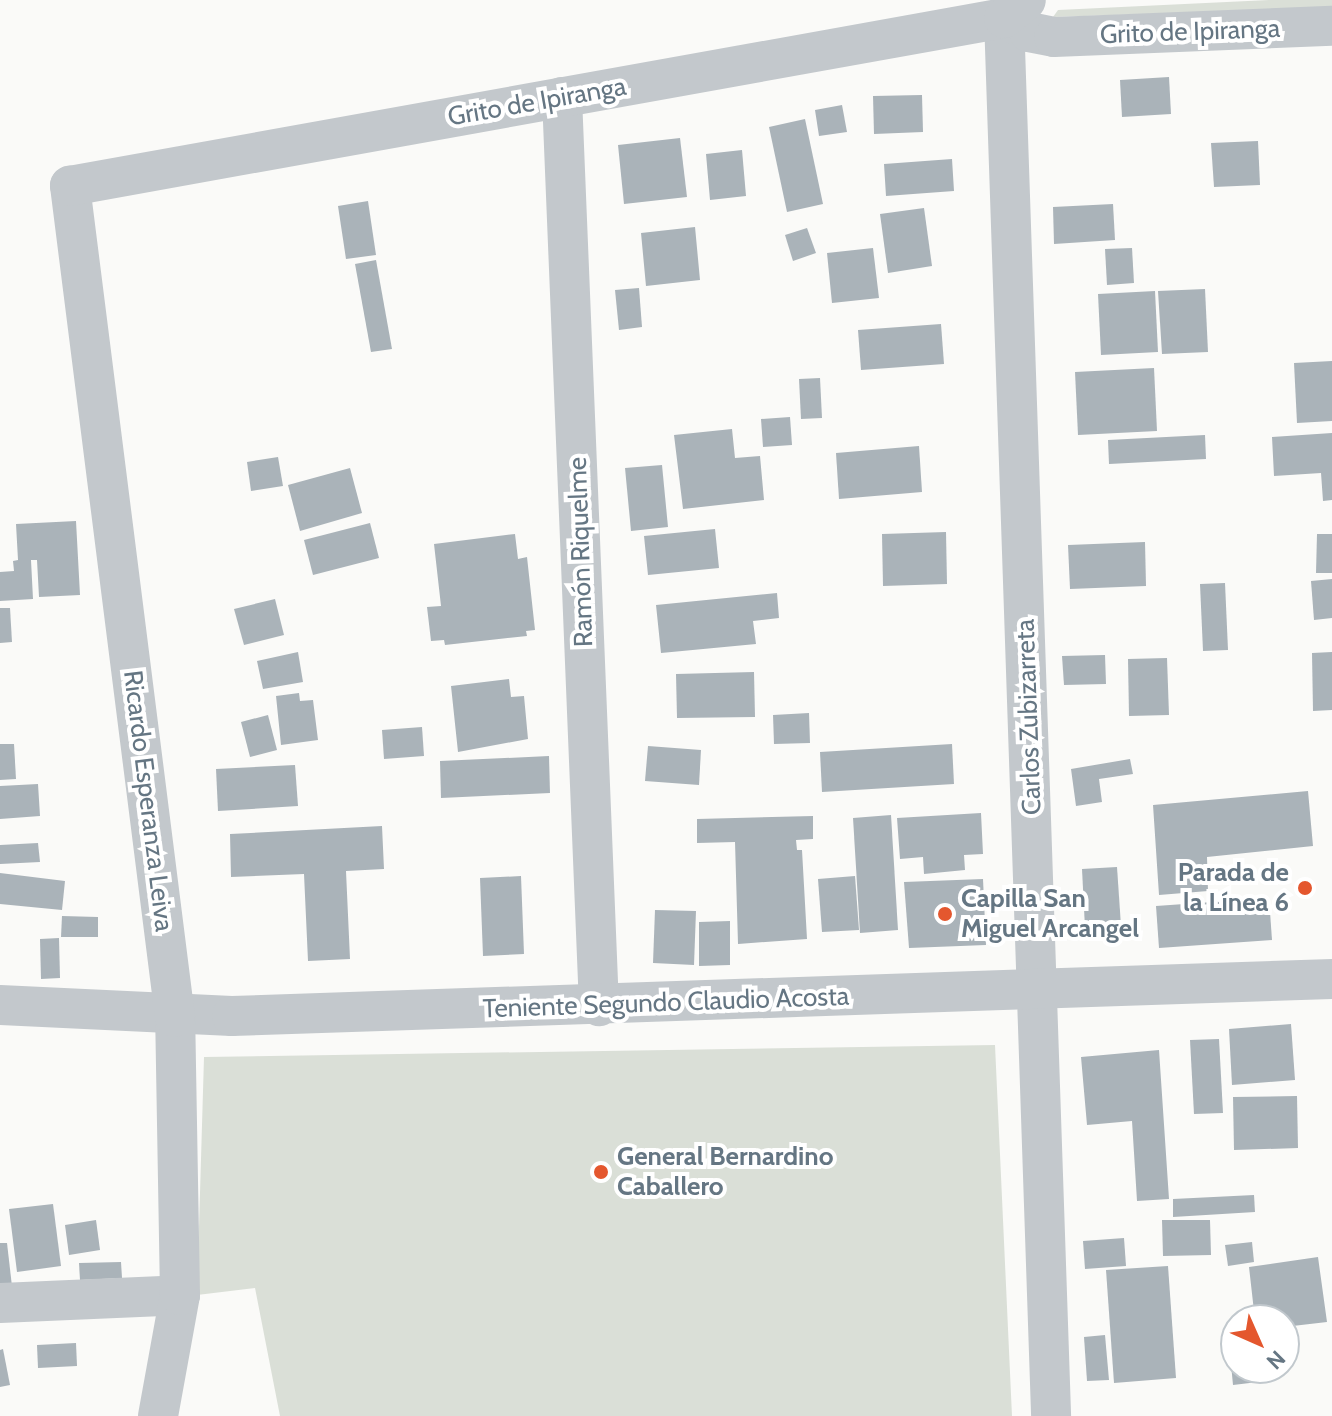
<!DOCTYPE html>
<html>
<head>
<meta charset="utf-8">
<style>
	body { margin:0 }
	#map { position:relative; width:1332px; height:1416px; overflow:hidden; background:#fafaf8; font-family:Cabin,sans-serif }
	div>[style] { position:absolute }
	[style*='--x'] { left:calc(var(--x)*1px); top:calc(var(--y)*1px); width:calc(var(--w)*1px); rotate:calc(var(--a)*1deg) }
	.green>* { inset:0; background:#dadfd7 }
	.building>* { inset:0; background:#aab3b9 }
	.street>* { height:40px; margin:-20px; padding:0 20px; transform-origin:20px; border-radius:20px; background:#c3c8cc }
	.dots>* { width:22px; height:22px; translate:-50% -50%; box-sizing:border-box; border:4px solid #fff; border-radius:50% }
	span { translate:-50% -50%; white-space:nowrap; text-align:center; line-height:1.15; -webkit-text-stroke:8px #fff; paint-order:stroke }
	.street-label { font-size:26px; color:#657683 }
	.poi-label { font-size:26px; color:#657683; font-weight:700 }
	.right { translate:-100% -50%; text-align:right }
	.left { translate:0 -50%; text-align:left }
	.north { position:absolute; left:1220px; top:1304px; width:80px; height:80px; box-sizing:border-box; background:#fff; border:2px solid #c1c8cd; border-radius:50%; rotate:135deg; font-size:22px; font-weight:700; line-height:32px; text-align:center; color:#657683 }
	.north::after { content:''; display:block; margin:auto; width:28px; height:36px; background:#e4572e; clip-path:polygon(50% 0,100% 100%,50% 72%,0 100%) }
</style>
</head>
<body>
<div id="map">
	<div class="green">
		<div style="clip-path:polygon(1269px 0,1332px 0,1332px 8px,1053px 17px,1058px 10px)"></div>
		<div style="clip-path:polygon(995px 1045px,1012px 1416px,280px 1416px,255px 1288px,197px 1295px,204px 1057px)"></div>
	</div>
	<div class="building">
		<div style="clip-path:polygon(1169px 77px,1171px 114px,1122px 117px,1120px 80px)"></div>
		<div style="clip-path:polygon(922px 95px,923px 132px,874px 134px,873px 96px)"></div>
		<div style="clip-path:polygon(842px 105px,847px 132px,819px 136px,815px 110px)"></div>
		<div style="clip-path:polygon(805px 119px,823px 204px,787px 212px,769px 127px)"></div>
		<div style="clip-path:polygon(680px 138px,687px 197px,624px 204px,618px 145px)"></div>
		<div style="clip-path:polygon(1258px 141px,1260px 185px,1214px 187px,1211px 143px)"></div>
		<div style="clip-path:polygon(742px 150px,746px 196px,710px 200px,706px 154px)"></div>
		<div style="clip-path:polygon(952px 159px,954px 191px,886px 196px,884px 164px)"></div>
		<div style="clip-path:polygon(368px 201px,376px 255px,346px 259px,338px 206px)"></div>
		<div style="clip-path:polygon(1113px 204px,1115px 240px,1054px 244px,1053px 207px)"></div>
		<div style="clip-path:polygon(924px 208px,932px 266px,888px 273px,880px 214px)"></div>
		<div style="clip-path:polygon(695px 227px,700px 280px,646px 286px,641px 233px)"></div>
		<div style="clip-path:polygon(807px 228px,816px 253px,793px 261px,785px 235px)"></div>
		<div style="clip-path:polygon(873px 248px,879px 298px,832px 303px,827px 253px)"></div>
		<div style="clip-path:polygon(1132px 248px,1134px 283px,1107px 285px,1105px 249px)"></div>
		<div style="clip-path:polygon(376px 260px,392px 349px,371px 352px,355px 264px)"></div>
		<div style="clip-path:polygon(639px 288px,642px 327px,619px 330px,615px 290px)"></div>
		<div style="clip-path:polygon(1205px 289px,1208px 352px,1162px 354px,1158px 291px)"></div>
		<div style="clip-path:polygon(1155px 291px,1158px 352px,1101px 355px,1098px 294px)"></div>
		<div style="clip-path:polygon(941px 324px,944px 364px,861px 370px,858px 330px)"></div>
		<div style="clip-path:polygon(1332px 361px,1332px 421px,1297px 423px,1294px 363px)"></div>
		<div style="clip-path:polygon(1154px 368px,1157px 431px,1078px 435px,1075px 372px)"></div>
		<div style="clip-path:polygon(820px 378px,822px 418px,801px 419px,799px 379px)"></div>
		<div style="clip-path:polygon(790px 417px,792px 445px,763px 447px,761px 419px)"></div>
		<div style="clip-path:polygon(732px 429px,735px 458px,760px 456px,764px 500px,683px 509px,674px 435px)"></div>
		<div style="clip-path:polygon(1332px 433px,1332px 500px,1323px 501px,1321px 473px,1274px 476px,1272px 437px)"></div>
		<div style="clip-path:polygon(1205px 435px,1206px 459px,1109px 464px,1108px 440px)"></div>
		<div style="clip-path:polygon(919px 446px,922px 492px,839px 499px,836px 453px)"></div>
		<div style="clip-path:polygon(278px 457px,283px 486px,251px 491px,247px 462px)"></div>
		<div style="clip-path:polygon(662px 465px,668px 527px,631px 531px,625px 468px)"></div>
		<div style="clip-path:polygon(350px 468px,362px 513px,300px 531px,288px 485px)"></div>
		<div style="clip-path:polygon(76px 521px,80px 595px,39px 597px,37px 560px,31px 560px,33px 599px,0 601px,0 572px,14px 571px,13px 561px,18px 560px,16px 524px)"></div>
		<div style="clip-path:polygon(370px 523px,379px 558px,313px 575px,304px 540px)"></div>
		<div style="clip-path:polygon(715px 529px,719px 568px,648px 575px,644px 536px)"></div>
		<div style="clip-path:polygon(946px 532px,947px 584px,883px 586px,882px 534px)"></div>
		<div style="clip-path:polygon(515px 534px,518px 559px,527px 557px,535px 630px,526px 631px,527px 636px,445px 645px,444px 640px,431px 641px,427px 607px,441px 606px,434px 544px)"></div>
		<div style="clip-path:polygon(1317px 534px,1332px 534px,1332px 573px,1316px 573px)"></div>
		<div style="clip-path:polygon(1145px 542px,1146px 586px,1070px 589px,1068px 545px)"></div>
		<div style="clip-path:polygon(1332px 579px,1332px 618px,1314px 620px,1311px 581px)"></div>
		<div style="clip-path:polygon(1225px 583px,1228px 650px,1203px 651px,1200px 584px)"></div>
		<div style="clip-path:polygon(777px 593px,779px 618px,753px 621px,756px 644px,661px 653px,656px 605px)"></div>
		<div style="clip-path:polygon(275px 599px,284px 635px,244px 645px,234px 609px)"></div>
		<div style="clip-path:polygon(0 608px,10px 608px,12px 642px,0 643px)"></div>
		<div style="clip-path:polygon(298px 652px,303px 682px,263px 689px,257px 661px)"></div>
		<div style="clip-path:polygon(1332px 652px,1332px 710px,1313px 711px,1312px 653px)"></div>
		<div style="clip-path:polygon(1105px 655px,1106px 684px,1064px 685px,1062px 656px)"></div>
		<div style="clip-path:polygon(1167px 658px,1169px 715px,1129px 716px,1128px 659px)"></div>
		<div style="clip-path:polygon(754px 672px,755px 717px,677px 718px,676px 674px)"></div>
		<div style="clip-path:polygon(509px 679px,511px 697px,524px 696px,528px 739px,458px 752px,451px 686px)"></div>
		<div style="clip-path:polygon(299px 693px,300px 701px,313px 700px,318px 740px,281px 745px,276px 696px)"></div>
		<div style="clip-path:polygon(809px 713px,810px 743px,774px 744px,773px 715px)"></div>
		<div style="clip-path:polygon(268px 715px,277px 750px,250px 757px,241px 722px)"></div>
		<div style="clip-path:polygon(422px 727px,424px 756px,384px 759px,382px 730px)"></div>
		<div style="clip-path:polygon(0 744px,14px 744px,16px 779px,0 780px)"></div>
		<div style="clip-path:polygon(952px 744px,954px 784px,822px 792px,820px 752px)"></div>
		<div style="clip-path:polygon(648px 746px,701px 750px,699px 785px,645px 781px)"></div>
		<div style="clip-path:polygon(549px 756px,550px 793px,441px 798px,440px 761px)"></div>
		<div style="clip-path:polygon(1130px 759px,1133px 774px,1099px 779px,1102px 802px,1076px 806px,1071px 769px)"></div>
		<div style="clip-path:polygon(295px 765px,298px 806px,218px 811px,216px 769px)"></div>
		<div style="clip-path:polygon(38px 784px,40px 816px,0 819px,0 786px)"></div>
		<div style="clip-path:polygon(1308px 791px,1313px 846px,1207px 857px,1208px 891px,1159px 895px,1153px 805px)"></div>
		<div style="clip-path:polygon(981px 813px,983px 854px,964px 855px,965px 870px,924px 874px,923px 857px,900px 859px,897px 818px)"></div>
		<div style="clip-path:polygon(891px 815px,898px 930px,860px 933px,853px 818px)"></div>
		<div style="clip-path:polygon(813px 816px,813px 839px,796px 840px,797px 850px,802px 850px,807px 939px,738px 944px,735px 842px,697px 843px,697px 819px)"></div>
		<div style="clip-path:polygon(382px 826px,384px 869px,346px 871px,350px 959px,308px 961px,304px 874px,231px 877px,230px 834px)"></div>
		<div style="clip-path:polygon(38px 843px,40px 862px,0 864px,0 845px)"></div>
		<div style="clip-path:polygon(1117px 867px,1121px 926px,1085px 928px,1082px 869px)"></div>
		<div style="clip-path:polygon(0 873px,65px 881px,62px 910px,0 904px)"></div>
		<div style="clip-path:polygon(521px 876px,524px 954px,483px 956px,480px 878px)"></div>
		<div style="clip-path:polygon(855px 876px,859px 930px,822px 932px,818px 879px)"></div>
		<div style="clip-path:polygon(983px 879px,986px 945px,909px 948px,904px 882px)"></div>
		<div style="clip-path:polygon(1269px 898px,1272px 940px,1159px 948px,1156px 906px)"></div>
		<div style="clip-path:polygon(655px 910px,696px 911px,694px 965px,653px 963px)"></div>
		<div style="clip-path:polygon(62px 916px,98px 917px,98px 937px,61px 937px)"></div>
		<div style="clip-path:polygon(730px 921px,730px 965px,699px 966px,699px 922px)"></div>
		<div style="clip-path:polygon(59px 938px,60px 978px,41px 979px,40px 939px)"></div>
		<div style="clip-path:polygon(1291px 1024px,1295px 1080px,1232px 1085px,1229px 1029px)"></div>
		<div style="clip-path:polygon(1219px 1039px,1223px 1113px,1194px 1114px,1190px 1040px)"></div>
		<div style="clip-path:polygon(1159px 1050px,1169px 1199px,1137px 1201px,1132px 1121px,1087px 1125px,1081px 1057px)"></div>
		<div style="clip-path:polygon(1297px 1096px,1298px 1148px,1234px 1150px,1233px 1097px)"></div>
		<div style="clip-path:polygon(1254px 1195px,1255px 1212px,1173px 1217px,1173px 1199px)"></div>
		<div style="clip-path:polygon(53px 1204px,61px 1266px,17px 1272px,9px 1209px)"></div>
		<div style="clip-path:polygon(96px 1220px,100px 1250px,69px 1255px,65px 1225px)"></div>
		<div style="clip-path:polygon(1162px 1220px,1210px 1220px,1211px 1255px,1163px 1256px)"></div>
		<div style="clip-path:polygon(1124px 1238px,1126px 1266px,1085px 1269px,1083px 1241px)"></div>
		<div style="clip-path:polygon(1252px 1242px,1254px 1262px,1228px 1266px,1225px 1245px)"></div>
		<div style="clip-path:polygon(0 1243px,7px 1243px,13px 1295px,0 1297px)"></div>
		<div style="clip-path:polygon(1318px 1257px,1327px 1322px,1284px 1327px,1284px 1320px,1255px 1320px,1249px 1267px)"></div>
		<div style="clip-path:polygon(121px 1262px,122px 1278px,80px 1280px,79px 1263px)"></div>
		<div style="clip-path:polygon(1168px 1266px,1176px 1378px,1114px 1383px,1106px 1270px)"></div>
		<div style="clip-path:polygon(1105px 1335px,1109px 1380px,1087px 1381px,1084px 1337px)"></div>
		<div style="clip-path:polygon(76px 1343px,77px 1366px,38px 1368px,37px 1345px)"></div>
		<div style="clip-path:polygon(3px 1349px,10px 1385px,0 1387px,0 1350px)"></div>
		<div style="clip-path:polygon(1236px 1353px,1236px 1368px,1256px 1368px,1258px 1382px,1233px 1385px,1230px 1354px)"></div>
	</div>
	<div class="street">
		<div style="--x:1004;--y:18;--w:1399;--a:88.07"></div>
		<div style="--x:1004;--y:18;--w:29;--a:29"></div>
		<div style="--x:1029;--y:32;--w:25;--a:11"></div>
		<div style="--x:1054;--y:37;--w:278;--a:-2.3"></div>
		<div style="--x:562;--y:97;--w:910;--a:87.67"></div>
		<div style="--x:0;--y:1005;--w:232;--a:2.7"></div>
		<div style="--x:232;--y:1016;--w:1101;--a:-1.93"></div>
		<div style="--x:0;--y:1303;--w:180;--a:-2.5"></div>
		<div style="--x:158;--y:1416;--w:123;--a:-79.7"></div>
		<div style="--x:180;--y:1295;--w:278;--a:-91"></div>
		<div style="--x:175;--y:1017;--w:838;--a:-97.2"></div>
		<div style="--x:70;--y:186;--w:949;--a:-10.2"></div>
		<div style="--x:1004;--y:18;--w:28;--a:-39"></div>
	</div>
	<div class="dots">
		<div style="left:1305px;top:888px;background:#e4572e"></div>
		<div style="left:945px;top:914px;background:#e4572e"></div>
		<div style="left:601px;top:1172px;background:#e4572e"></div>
	</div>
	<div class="street-label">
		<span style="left:1190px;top:32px;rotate:-2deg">Grito de Ipiranga</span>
		<span style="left:537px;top:102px;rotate:-10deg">Grito de Ipiranga</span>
		<span style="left:581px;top:552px;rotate:-92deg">Ramón Riquelme</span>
		<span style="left:1029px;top:717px;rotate:-92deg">Carlos Zubizarreta</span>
		<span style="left:148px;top:801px;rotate:83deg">Ricardo Esperanza Leiva</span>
		<span style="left:666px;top:1003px;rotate:-2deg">Teniente Segundo Claudio Acosta</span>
	</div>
	<div class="poi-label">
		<span class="right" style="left:1289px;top:888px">Parada de<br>la Línea 6</span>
		<span class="left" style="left:961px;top:914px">Capilla San<br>Miguel Arcangel</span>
		<span class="left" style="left:617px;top:1172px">General Bernardino<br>Caballero</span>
	</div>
	<div class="north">N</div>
</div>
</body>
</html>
